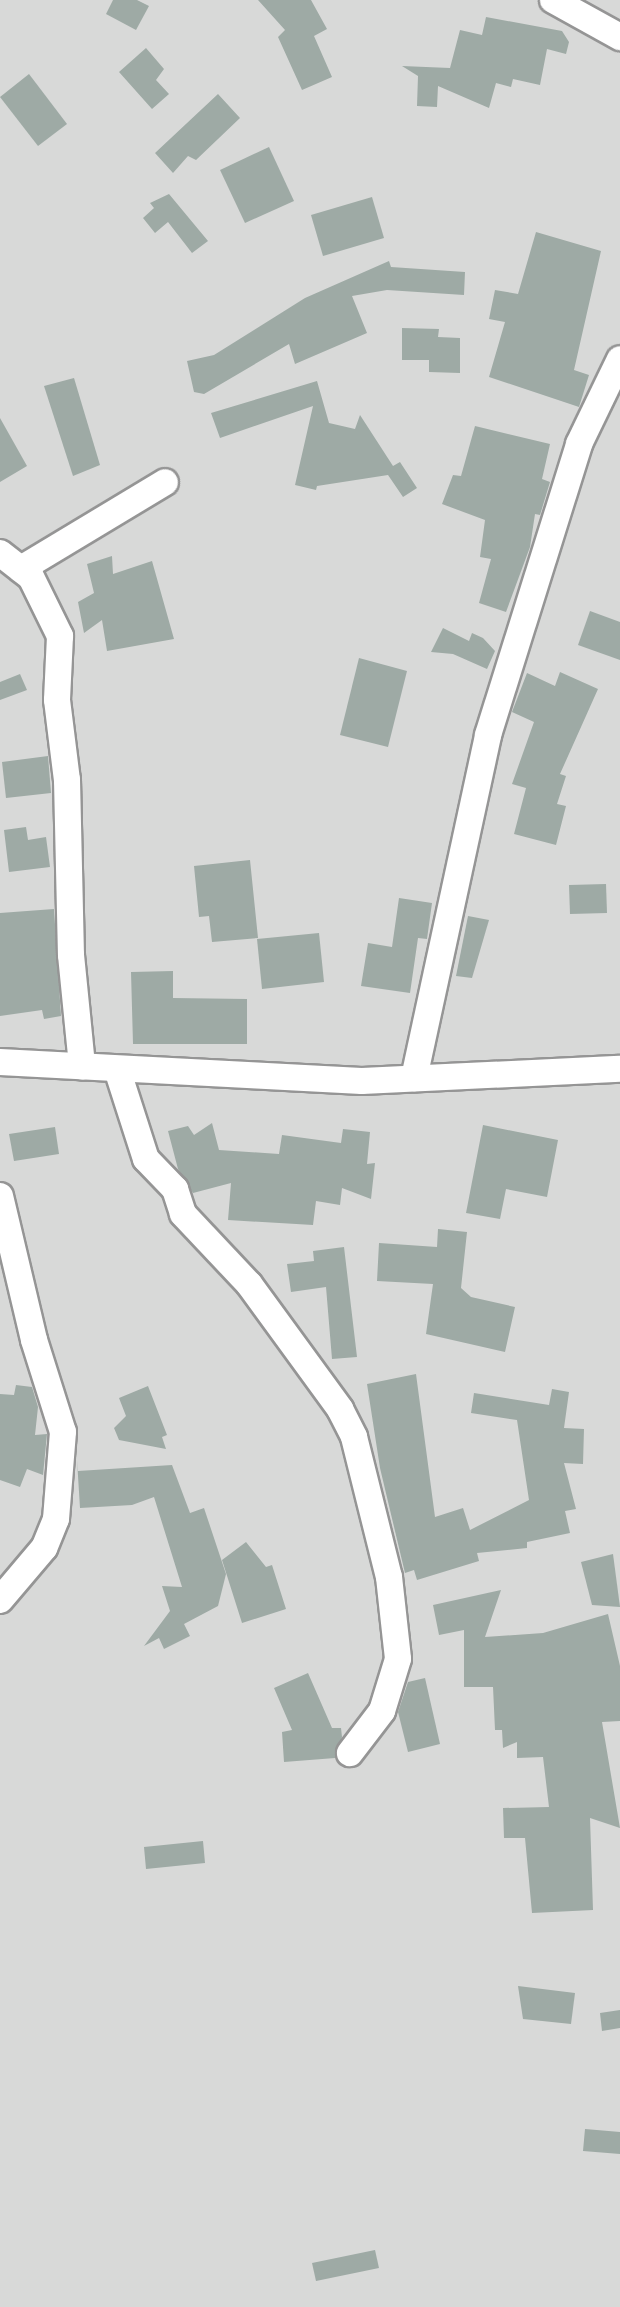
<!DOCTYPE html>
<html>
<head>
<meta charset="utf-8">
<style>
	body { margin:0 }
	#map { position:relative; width:620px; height:2307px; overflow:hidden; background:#e2ecea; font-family:"Source Sans 3",sans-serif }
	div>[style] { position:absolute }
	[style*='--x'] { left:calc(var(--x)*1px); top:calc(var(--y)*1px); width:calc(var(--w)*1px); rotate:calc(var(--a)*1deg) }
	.residential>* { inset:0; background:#d8d9d8 }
	.building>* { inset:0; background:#9eaaa5 }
	.roads { filter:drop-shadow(2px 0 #959595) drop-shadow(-2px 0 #959595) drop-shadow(0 2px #959595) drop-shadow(0 -2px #959595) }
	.minor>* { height:26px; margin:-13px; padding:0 13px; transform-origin:13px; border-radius:13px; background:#fff }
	span { translate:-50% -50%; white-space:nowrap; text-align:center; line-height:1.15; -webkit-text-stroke:6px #fff; paint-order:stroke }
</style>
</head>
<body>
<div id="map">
	<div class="residential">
		<div style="clip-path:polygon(0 0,620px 0,620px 2307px,0 2307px)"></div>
	</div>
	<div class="building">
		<div style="clip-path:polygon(113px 0,137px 0,149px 6px,136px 30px,106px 14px)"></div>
		<div style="clip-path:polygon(258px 0,311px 0,327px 29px,314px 36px,332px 77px,302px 90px,278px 37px,285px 30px)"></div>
		<div style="clip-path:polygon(486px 17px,562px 31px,569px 42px,566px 54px,547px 49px,540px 85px,513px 79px,511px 87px,496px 83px,489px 108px,438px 86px,437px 107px,417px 106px,418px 76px,402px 66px,450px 68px,460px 30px,482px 35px)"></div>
		<div style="clip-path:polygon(146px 48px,164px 69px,156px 80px,169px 94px,152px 109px,119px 72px)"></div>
		<div style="clip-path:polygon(29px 74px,67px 124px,38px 146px,0 97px)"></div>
		<div style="clip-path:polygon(218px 94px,240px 118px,196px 160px,188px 156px,173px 173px,155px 153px)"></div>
		<div style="clip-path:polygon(269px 147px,294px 201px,245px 223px,220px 170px)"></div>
		<div style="clip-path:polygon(169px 194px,208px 241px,192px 253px,168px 222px,155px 233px,143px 218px,154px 208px,150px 203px)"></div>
		<div style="clip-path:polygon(372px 197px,384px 238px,323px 256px,311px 215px)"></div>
		<div style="clip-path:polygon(536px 232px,601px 251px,574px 370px,589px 375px,579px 407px,489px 377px,505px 322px,489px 319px,495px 290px,518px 294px)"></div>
		<div style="clip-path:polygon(389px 261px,391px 267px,465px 272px,464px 295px,387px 290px,352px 296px,367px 333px,295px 364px,289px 344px,204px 394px,194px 392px,187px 361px,214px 355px,305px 298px)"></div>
		<div style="clip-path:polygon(402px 328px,439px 329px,438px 337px,460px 338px,460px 373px,429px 372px,429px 360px,402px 360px)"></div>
		<div style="clip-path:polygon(74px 378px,100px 465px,73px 476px,44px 386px)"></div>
		<div style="clip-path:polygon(317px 381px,329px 423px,355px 429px,360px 415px,393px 466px,400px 462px,417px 488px,403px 497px,388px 475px,317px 486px,316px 490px,295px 485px,313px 406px,220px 438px,211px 413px)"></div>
		<div style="clip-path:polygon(0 418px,27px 466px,0 482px)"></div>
		<div style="clip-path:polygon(475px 426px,550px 444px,542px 479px,550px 482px,540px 515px,535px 514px,530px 547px,506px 612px,479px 603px,491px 559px,480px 557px,485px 520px,442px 504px,453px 475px,461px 476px)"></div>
		<div style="clip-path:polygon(112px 556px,113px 574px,152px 561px,174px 639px,107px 651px,102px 620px,84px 633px,78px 602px,94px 593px,87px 564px)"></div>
		<div style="clip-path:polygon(590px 611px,620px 622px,620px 660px,578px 645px)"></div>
		<div style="clip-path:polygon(443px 628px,469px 641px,472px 633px,483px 638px,495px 651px,487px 669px,453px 654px,431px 652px)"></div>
		<div style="clip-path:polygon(359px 658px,407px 671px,388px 747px,340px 735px)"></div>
		<div style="clip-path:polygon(560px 672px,598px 689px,560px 774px,566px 776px,557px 804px,566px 806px,556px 845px,514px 834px,526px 788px,512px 784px,534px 722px,512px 712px,527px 673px,555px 686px)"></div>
		<div style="clip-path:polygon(20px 674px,27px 690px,0 700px,0 682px)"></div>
		<div style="clip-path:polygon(48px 756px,51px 793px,6px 798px,2px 762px)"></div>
		<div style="clip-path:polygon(26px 827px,28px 840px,46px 837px,50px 867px,9px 872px,4px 830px)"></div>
		<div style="clip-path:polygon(250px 860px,258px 938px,212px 942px,209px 916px,199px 917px,194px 866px)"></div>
		<div style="clip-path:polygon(606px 884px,607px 913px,570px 914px,569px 885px)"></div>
		<div style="clip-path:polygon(399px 898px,432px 903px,427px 939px,418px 938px,410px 993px,361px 986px,368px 943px,392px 947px)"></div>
		<div style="clip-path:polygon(54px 909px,61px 1016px,44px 1019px,42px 1010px,0 1016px,0 913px)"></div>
		<div style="clip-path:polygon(468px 916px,489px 920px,472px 978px,456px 976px)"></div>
		<div style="clip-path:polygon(319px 933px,324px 982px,262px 989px,257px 939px)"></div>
		<div style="clip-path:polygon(173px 971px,173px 998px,247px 999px,247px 1044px,133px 1044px,131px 972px)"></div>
		<div style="clip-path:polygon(212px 1123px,219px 1150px,279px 1154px,282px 1135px,341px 1143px,343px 1129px,370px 1132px,367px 1164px,375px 1163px,371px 1199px,342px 1188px,340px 1205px,316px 1201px,313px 1225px,228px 1220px,231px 1183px,193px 1193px,178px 1169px,168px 1131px,188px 1126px,194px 1135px)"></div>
		<div style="clip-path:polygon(483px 1125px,558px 1140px,547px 1197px,506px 1189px,500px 1219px,466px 1213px)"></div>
		<div style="clip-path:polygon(55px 1127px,59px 1154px,14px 1161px,9px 1134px)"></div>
		<div style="clip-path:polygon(438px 1229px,467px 1232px,461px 1288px,471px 1297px,515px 1307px,505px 1352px,426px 1334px,433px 1284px,377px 1281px,379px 1243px,437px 1247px)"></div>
		<div style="clip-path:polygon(344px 1247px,357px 1357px,332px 1359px,326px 1287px,291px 1292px,287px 1264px,314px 1261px,313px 1251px)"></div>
		<div style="clip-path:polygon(416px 1374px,435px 1517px,463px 1508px,470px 1530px,529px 1500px,517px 1420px,471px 1413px,474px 1393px,549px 1405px,552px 1389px,569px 1392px,564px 1428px,584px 1429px,583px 1464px,564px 1463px,576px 1509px,565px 1511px,570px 1533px,527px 1542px,527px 1548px,477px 1553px,479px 1561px,417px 1580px,414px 1570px,405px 1573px,380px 1468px,367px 1384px)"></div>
		<div style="clip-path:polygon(16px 1385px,32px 1387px,38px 1407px,35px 1435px,47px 1434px,43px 1475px,27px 1469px,20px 1487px,0 1480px,0 1394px,14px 1395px)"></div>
		<div style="clip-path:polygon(148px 1386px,167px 1435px,162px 1437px,166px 1449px,119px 1440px,114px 1428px,126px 1416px,119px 1398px)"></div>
		<div style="clip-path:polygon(77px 1460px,78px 1471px,172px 1465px,190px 1513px,204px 1508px,226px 1574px,218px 1606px,184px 1624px,190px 1636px,164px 1649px,159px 1638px,144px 1646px,170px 1611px,162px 1586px,182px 1587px,154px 1497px,132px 1505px,80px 1508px)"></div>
		<div style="clip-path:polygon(246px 1542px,266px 1567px,272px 1565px,286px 1609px,242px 1623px,222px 1560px)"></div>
		<div style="clip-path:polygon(613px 1554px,620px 1607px,592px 1605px,581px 1562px)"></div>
		<div style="clip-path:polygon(501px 1590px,485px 1637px,543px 1633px,608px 1614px,620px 1666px,620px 1721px,602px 1722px,620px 1828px,590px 1818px,593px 1910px,532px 1913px,525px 1838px,504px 1838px,503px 1808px,549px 1807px,543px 1757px,517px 1758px,517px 1742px,503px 1748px,502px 1730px,495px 1730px,493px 1687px,464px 1687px,464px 1630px,439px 1635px,433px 1605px)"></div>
		<div style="clip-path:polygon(308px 1673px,332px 1728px,341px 1728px,342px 1737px,335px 1758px,284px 1762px,282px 1732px,292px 1730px,274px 1688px)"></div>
		<div style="clip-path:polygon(425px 1678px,440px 1744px,408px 1752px,398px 1712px,408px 1682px)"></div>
		<div style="clip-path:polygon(203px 1841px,205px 1863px,146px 1869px,144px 1847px)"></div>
		<div style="clip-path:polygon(518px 1986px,575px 1993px,571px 2024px,523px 2019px)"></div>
		<div style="clip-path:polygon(620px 2010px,620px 2028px,602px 2031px,600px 2013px)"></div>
		<div style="clip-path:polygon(585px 2129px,620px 2132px,620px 2154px,583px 2151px)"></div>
		<div style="clip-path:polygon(375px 2250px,379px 2268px,316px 2281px,312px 2263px)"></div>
	</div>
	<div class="roads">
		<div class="minor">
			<div style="--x:553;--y:0;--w:77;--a:28.9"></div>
			<div style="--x:0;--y:553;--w:39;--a:38"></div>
			<div style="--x:31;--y:577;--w:66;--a:63.8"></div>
			<div style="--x:60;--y:636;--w:64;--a:92.7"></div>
			<div style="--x:57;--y:700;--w:81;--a:82.9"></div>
			<div style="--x:67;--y:780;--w:175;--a:88.7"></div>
			<div style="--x:71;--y:955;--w:112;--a:84.3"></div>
			<div style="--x:21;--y:569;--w:168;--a:-31.1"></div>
			<div style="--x:0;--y:1062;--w:362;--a:3"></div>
			<div style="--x:362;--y:1081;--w:258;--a:-2.7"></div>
			<div style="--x:118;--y:1072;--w:91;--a:72.2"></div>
			<div style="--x:146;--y:1159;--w:42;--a:46"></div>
			<div style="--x:175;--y:1189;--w:26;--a:72"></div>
			<div style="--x:183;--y:1214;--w:96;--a:46.7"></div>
			<div style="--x:249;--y:1284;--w:155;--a:53.9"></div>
			<div style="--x:340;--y:1409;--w:31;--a:63"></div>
			<div style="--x:354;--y:1437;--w:144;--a:76"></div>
			<div style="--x:389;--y:1577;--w:82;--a:83.7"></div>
			<div style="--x:398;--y:1659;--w:54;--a:107.1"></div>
			<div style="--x:382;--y:1711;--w:53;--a:127.3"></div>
			<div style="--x:414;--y:1078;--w:351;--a:-77.8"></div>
			<div style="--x:488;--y:735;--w:305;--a:-72.6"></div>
			<div style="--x:579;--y:444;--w:94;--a:-64.2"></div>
			<div style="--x:0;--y:1196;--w:148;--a:76.7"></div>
			<div style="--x:34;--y:1340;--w:96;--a:72.5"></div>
			<div style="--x:63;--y:1432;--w:87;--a:94.6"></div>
			<div style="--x:56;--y:1519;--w:31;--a:112"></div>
			<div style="--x:44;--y:1548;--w:68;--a:130.2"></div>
		</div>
	</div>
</div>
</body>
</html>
